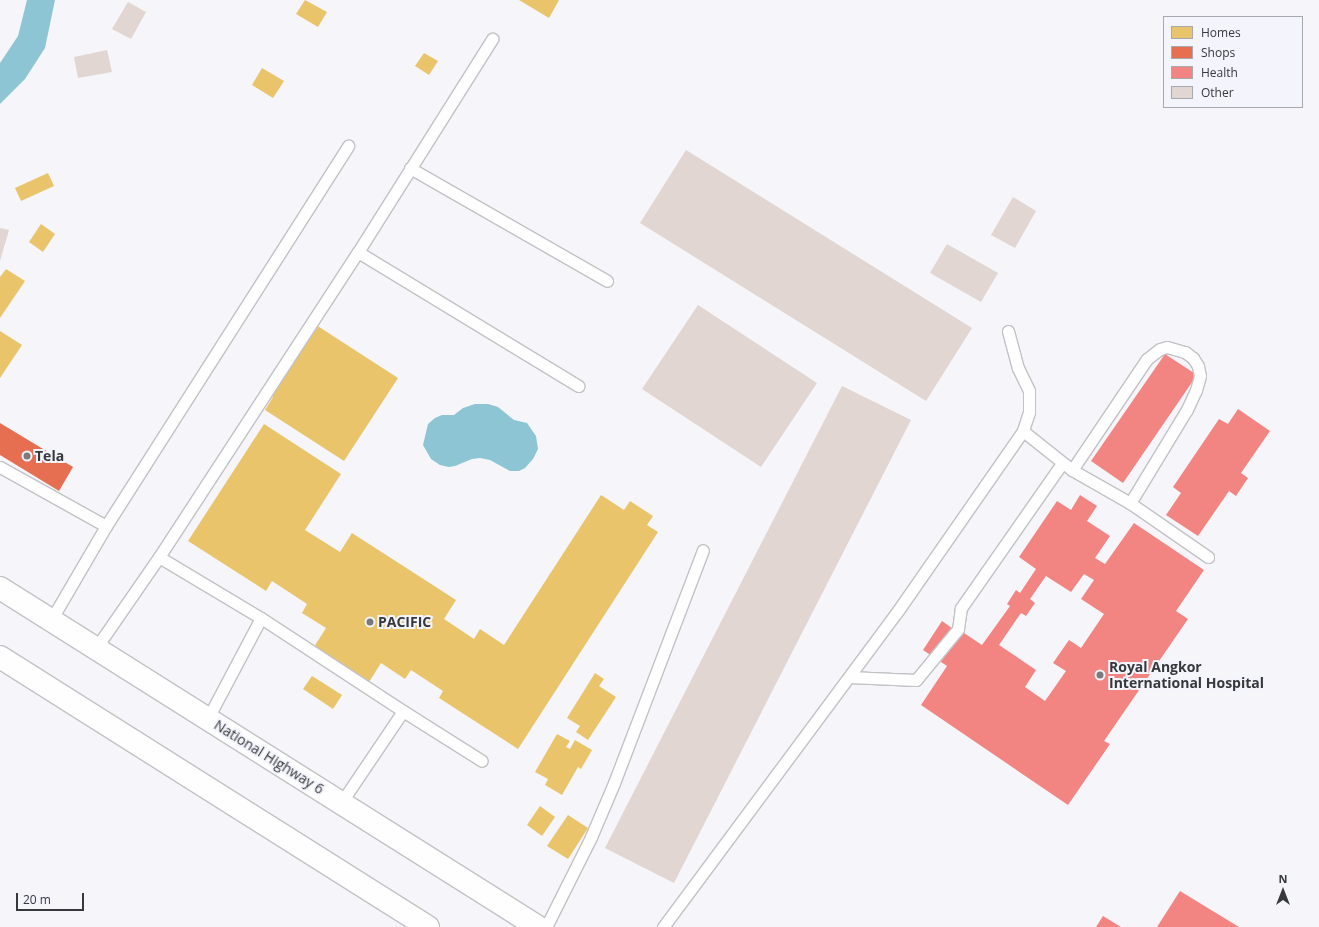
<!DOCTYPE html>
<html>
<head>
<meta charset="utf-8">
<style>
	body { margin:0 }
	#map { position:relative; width:1319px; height:927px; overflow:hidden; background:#f5f5fa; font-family:"Open Sans",sans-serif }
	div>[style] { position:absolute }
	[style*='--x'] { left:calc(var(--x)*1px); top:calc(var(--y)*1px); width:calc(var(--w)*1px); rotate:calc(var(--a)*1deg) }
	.water>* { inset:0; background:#8dc5d4 }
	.homes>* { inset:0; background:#e9c46a }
	.shops>* { inset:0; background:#e76f51 }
	.health>* { inset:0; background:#f28482 }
	.building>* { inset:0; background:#e1d6d1 }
	.roads { filter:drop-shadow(1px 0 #c2c2c6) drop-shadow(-1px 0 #c2c2c6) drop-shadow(0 1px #c2c2c6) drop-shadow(0 -1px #c2c2c6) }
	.service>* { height:11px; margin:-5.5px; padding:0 5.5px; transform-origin:5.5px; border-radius:5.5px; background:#fefefe }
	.trunk>* { height:22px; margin:-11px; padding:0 11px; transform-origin:11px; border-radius:11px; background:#fefefe }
	.dots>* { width:11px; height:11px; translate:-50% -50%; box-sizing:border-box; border:2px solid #f3f4fc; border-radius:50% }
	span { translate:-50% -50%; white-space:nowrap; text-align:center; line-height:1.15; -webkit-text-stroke:4px #f3f4fc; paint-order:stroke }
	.poi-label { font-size:14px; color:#37383b; font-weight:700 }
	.left { translate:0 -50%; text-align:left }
	.street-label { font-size:14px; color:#37383b }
	.legend { position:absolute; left:1163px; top:16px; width:140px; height:92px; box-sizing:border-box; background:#f3f4fc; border:1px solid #a8a9af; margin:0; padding:5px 7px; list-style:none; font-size:12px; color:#37383b }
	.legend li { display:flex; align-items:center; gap:8px; height:20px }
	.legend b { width:20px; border:1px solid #a8a9af }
	.north { position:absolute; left:1263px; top:871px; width:40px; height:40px; -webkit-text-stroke:3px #f3f4fc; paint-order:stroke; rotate:0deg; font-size:11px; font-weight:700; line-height:16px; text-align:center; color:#37383b }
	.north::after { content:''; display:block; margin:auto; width:14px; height:18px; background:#37383b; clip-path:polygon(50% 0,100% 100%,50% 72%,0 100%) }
	.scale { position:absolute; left:16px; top:893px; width:68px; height:18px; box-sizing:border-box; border:2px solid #37383b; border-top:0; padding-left:5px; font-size:12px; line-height:14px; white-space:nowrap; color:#37383b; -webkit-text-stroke:3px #f3f4fc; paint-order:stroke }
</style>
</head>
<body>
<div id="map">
	<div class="water">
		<div style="clip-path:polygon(27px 0,55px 0,45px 48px,25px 79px,0 104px,0 63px,18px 36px)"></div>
		<div style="clip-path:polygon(475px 404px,488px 404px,498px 407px,514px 420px,527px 423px,536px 436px,538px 449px,533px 459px,525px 468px,519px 471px,510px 471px,490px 460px,480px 458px,472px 459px,455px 466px,449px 467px,440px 465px,431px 459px,423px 445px,428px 424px,435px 418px,442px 415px,454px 415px,463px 408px)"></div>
	</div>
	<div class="homes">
		<div style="clip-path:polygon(305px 0,327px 12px,318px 27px,296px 14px)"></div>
		<div style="clip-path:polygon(519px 0,559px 0,549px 18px)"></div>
		<div style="clip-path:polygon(424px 53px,438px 61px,429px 75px,415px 66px)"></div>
		<div style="clip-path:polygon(262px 68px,284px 81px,273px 98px,252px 85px)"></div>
		<div style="clip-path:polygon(48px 173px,54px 186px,21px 201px,15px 188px)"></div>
		<div style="clip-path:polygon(41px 224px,55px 234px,43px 252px,29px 242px)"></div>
		<div style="clip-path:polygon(6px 269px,25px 281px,0 318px,0 277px)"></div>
		<div style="clip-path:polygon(313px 323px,398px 378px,344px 461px,265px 410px,273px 397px,268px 393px)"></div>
		<div style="clip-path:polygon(0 331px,22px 345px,0 378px)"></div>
		<div style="clip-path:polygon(264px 424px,341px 474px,305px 530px,340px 552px,352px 533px,456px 600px,444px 619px,474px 639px,480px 629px,504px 645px,601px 495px,624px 510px,630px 501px,653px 516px,647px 525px,658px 532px,518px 749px,439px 698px,443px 691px,411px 670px,405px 679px,381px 663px,369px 682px,314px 647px,326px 628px,302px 613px,307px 604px,272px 581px,266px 591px,188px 541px)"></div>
		<div style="clip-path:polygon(595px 673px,604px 679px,599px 686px,616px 697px,588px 740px,576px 732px,580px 726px,567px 718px)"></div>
		<div style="clip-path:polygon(312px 676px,342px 695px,333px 709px,303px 689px)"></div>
		<div style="clip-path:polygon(557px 734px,570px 741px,566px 747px,570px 749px,575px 740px,592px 750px,581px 769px,578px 767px,562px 795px,545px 785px,548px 779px,535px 772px)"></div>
		<div style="clip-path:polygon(540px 806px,555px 817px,542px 836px,527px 825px)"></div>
		<div style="clip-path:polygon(568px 815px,588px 828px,568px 859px,547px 846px)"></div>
	</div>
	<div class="shops">
		<div style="clip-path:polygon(0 423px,73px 467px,59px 491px,0 455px)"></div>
	</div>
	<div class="health">
		<div style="clip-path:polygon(1165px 354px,1197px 375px,1123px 483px,1091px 461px)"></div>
		<div style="clip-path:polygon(1238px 409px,1270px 431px,1241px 473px,1248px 478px,1236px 496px,1229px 491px,1198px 536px,1166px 515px,1181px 493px,1173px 487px,1219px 419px,1228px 424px)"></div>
		<div style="clip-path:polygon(evenodd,1080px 495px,1097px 506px,1087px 521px,1110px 536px,1095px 558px,1105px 564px,1134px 523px,1204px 570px,1176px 611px,1188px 619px,1104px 741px,1110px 744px,1068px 805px,921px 705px,947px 666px,923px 650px,942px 621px,956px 631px,958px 629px,982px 645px,1010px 606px,1007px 604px,1016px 590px,1020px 593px,1036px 569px,1019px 557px,1057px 501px,1071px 510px,1080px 495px,1084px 574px,1094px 580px,1081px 599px,1104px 614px,1081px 648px,1069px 640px,1053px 663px,1066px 671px,1045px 701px,1025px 687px,1036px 670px,999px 645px,1021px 613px,1026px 616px,1035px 603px,1030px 599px,1046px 576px,1071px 592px,1084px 574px)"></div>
		<div style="clip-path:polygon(1180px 891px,1239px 927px,1157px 927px)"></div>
		<div style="clip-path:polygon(1103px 916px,1121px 927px,1096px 927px)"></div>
	</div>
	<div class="building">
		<div style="clip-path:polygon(128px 2px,146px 12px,131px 39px,112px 29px)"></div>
		<div style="clip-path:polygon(107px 50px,112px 72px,78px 78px,74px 57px)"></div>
		<div style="clip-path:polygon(686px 150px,972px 328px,926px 401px,640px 223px)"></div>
		<div style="clip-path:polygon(1013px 197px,1036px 211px,1015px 248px,991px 235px)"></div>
		<div style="clip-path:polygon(0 228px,9px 230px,0 261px)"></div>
		<div style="clip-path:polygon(947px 244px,998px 273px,981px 302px,930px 273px)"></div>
		<div style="clip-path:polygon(698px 305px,817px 383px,761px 467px,642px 389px)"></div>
		<div style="clip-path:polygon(842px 386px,911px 420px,674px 883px,605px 848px)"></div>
	</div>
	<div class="roads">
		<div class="service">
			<div style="--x:410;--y:168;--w:227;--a:29.8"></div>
			<div style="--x:358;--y:252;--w:258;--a:31.3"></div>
			<div style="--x:1008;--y:331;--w:38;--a:75"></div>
			<div style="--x:1018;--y:368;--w:25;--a:64"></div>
			<div style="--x:1029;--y:391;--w:21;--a:90"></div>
			<div style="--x:1029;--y:412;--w:20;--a:108"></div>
			<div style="--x:0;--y:467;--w:121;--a:29.1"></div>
			<div style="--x:106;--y:526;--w:109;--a:120.3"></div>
			<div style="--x:1072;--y:470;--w:134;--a:-56"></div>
			<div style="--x:1147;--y:359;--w:16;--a:-38"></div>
			<div style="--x:1160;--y:349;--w:7;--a:-16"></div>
			<div style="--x:1167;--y:347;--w:19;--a:16"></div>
			<div style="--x:1185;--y:352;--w:10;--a:37"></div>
			<div style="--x:1193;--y:358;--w:9;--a:58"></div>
			<div style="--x:1198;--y:366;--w:10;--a:79"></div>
			<div style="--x:1200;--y:376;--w:15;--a:106"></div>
			<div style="--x:1196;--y:390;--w:23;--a:115"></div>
			<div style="--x:1186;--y:411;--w:108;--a:121.3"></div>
			<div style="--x:106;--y:526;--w:451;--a:-57.5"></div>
			<div style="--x:159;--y:557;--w:364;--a:-56.9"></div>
			<div style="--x:358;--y:252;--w:252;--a:-57.8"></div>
			<div style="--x:96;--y:648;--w:111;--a:-55.3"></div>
			<div style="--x:159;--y:557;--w:119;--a:30.9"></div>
			<div style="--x:261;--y:618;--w:170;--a:33.2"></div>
			<div style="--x:403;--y:711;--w:111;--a:124"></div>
			<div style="--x:849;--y:677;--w:67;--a:2.6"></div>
			<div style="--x:916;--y:680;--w:66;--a:-50.5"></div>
			<div style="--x:958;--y:629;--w:21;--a:-82"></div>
			<div style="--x:961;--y:608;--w:177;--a:-55.1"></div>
			<div style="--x:403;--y:711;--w:93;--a:32.3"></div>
			<div style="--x:208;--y:718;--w:113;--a:-62.1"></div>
			<div style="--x:546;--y:927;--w:101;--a:-63.4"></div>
			<div style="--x:591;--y:837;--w:59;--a:-66.9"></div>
			<div style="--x:614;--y:783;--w:249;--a:-69.1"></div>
			<div style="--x:663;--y:927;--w:392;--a:-53.4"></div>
			<div style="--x:897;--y:612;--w:221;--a:-55.2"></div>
			<div style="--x:1023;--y:431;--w:63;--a:38.5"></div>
			<div style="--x:1072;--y:470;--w:67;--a:29.6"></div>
			<div style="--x:1130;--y:503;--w:95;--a:34.7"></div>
		</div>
		<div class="trunk">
			<div style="--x:0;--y:588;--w:636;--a:32.22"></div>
			<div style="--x:0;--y:657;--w:506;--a:32.25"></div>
		</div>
	</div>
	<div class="dots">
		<div style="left:27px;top:456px;background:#7a7a7e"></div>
		<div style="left:370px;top:622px;background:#7a7a7e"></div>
		<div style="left:1100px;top:675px;background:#7a7a7e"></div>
	</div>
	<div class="poi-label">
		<span class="left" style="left:35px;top:456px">Tela</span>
		<span class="left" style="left:378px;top:622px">PACIFIC</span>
		<span class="left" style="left:1109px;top:675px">Royal Angkor<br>International Hospital</span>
	</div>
	<div class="street-label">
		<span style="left:269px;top:757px;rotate:32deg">National Highway 6</span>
	</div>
	<ul class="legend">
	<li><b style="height:11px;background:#e9c46a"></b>Homes</li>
	<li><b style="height:11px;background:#e76f51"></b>Shops</li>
	<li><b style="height:11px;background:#f28482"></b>Health</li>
	<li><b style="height:11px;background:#e1d6d1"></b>Other</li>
	</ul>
	<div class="north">N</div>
	<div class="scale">20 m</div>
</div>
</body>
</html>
